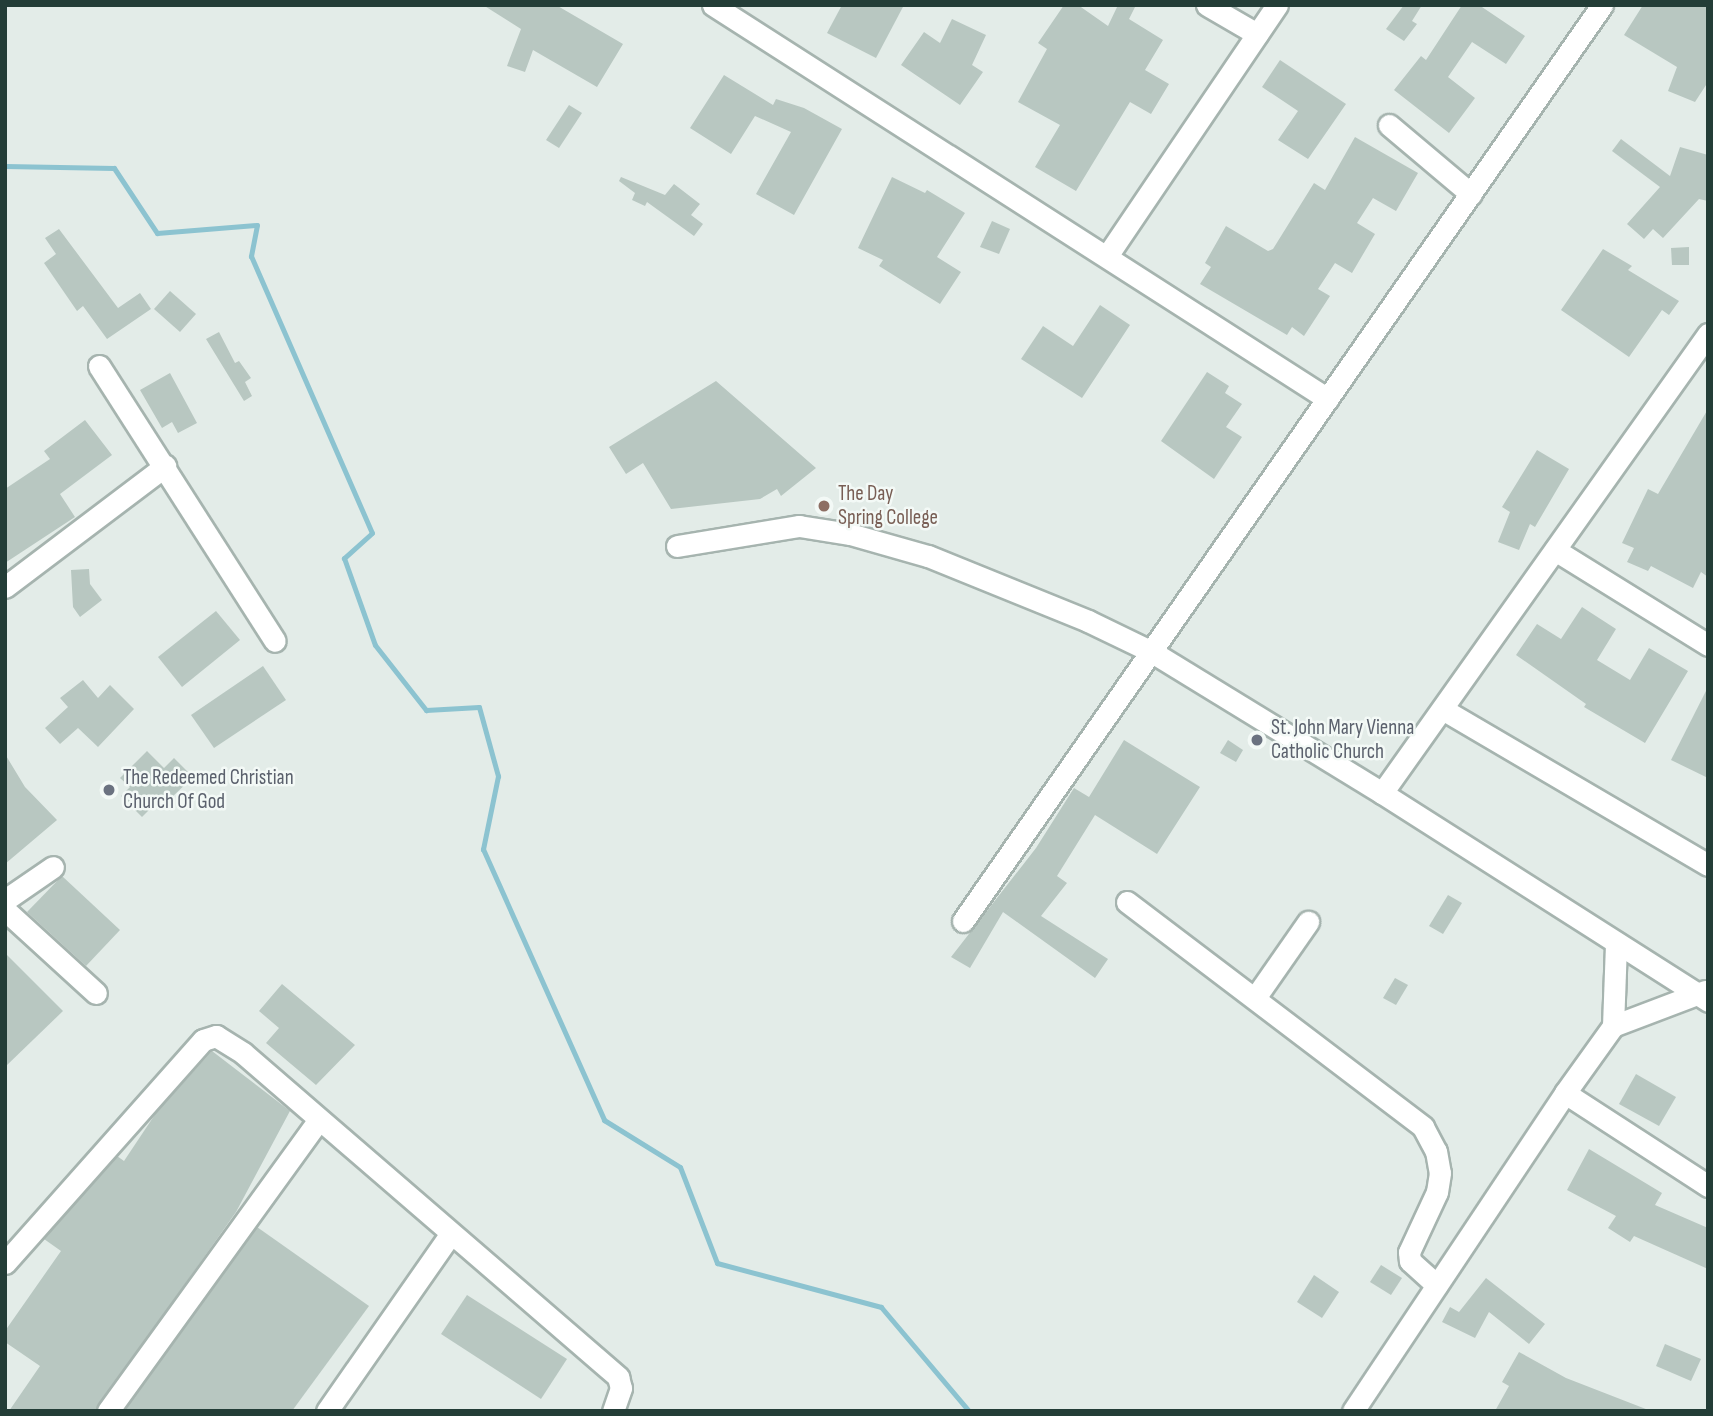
<!DOCTYPE html>
<html>
<head>
<meta charset="utf-8">
<style>
	body { margin:0 }
	#map { position:relative; width:1713px; height:1416px; overflow:hidden; background:#e3ece8; font-family:"Sofia Sans Condensed",sans-serif }
	div>[style] { position:absolute }
	[style*='--x'] { left:calc(var(--x)*1px); top:calc(var(--y)*1px); width:calc(var(--w)*1px); rotate:calc(var(--a)*1deg) }
	.stream>* { height:5px; margin:-2.5px; padding:0 2.5px; transform-origin:2.5px; border-radius:2.5px; background:#8cc3d0 }
	.building>* { inset:0; background:#b8c7c1 }
	.roads { filter:drop-shadow(2px 0 #a6b4af) drop-shadow(-2px 0 #a6b4af) drop-shadow(0 2px #a6b4af) drop-shadow(0 -2px #a6b4af) }
	.minor>* { height:21px; margin:-10.5px; padding:0 10.5px; transform-origin:10.5px; border-radius:10.5px; background:#fff }
	.dots>* { width:19px; height:19px; translate:-50% -50%; box-sizing:border-box; border:4px solid #f3f9f6; border-radius:50% }
	span { translate:-50% -50%; white-space:nowrap; text-align:center; line-height:1.15; -webkit-text-stroke:5px #f3f9f6; paint-order:stroke }
	.education-label { font-size:21px; color:#785e54 }
	.left { translate:0 -50%; text-align:left }
	.worship-label { font-size:21px; color:#5b616d }
	.frame { position:absolute; inset:0; border:7px solid #233d37; pointer-events:none }
</style>
</head>
<body>
<div id="map">
	<div class="stream">
		<div style="--x:5;--y:166;--w:109;--a:1.1"></div>
		<div style="--x:114;--y:168;--w:78;--a:56.5"></div>
		<div style="--x:157;--y:233;--w:100;--a:-4.6"></div>
		<div style="--x:257;--y:225;--w:32;--a:101"></div>
		<div style="--x:251;--y:256;--w:302;--a:66.4"></div>
		<div style="--x:372;--y:533;--w:38;--a:138"></div>
		<div style="--x:344;--y:558;--w:92;--a:70.4"></div>
		<div style="--x:375;--y:645;--w:83;--a:51.9"></div>
		<div style="--x:426;--y:710;--w:53;--a:-3.2"></div>
		<div style="--x:479;--y:707;--w:72;--a:74.6"></div>
		<div style="--x:498;--y:776;--w:75;--a:101.6"></div>
		<div style="--x:483;--y:849;--w:297;--a:65.9"></div>
		<div style="--x:604;--y:1120;--w:89;--a:31.7"></div>
		<div style="--x:680;--y:1167;--w:103;--a:68.9"></div>
		<div style="--x:717;--y:1263;--w:170;--a:15"></div>
		<div style="--x:881;--y:1307;--w:136;--a:49.8"></div>
	</div>
	<div class="building">
		<div style="clip-path:polygon(483px 5px,556px 5px,623px 44px,597px 87px,533px 50px,525px 72px,507px 66px,521px 29px)"></div>
		<div style="clip-path:polygon(842px 5px,904px 5px,876px 58px,827px 33px)"></div>
		<div style="clip-path:polygon(1064px 5px,1078px 5px,1108px 26px,1118px 5px,1136px 5px,1129px 19px,1163px 40px,1145px 70px,1169px 84px,1151px 114px,1130px 102px,1076px 191px,1035px 167px,1060px 125px,1018px 102px,1047px 49px,1038px 43px)"></div>
		<div style="clip-path:polygon(1404px 5px,1422px 5px,1412px 21px,1417px 24px,1404px 41px,1386px 29px)"></div>
		<div style="clip-path:polygon(1462px 5px,1479px 5px,1525px 36px,1506px 64px,1472px 42px,1448px 77px,1475px 98px,1449px 133px,1394px 90px,1421px 56px,1426px 60px)"></div>
		<div style="clip-path:polygon(1643px 5px,1708px 5px,1708px 82px,1695px 102px,1668px 91px,1677px 67px,1624px 35px)"></div>
		<div style="clip-path:polygon(952px 19px,986px 35px,972px 65px,983px 72px,960px 105px,901px 65px,924px 32px,940px 43px)"></div>
		<div style="clip-path:polygon(1280px 60px,1346px 104px,1308px 159px,1278px 140px,1298px 111px,1262px 87px)"></div>
		<div style="clip-path:polygon(724px 75px,773px 105px,776px 99px,804px 108px,842px 129px,794px 215px,756px 194px,791px 132px,755px 116px,731px 154px,690px 128px)"></div>
		<div style="clip-path:polygon(569px 105px,582px 113px,559px 148px,546px 140px)"></div>
		<div style="clip-path:polygon(1355px 137px,1418px 173px,1396px 211px,1373px 198px,1357px 223px,1375px 234px,1352px 273px,1335px 263px,1318px 289px,1330px 296px,1304px 336px,1292px 327px,1287px 335px,1200px 284px,1211px 267px,1205px 263px,1226px 226px,1268px 251px,1273px 249px,1314px 183px,1325px 190px)"></div>
		<div style="clip-path:polygon(1621px 139px,1670px 176px,1680px 147px,1708px 155px,1708px 201px,1699px 199px,1663px 238px,1653px 229px,1644px 239px,1627px 224px,1660px 187px,1612px 151px)"></div>
		<div style="clip-path:polygon(621px 177px,665px 195px,674px 184px,700px 204px,691px 215px,703px 224px,694px 236px,647px 202px,645px 206px,632px 200px,635px 193px,619px 181px)"></div>
		<div style="clip-path:polygon(892px 177px,925px 193px,927px 190px,965px 213px,937px 257px,961px 272px,940px 304px,879px 266px,883px 260px,858px 248px)"></div>
		<div style="clip-path:polygon(992px 221px,1010px 229px,999px 254px,980px 247px)"></div>
		<div style="clip-path:polygon(59px 229px,118px 308px,140px 293px,151px 309px,107px 339px,83px 306px,77px 311px,44px 263px,56px 254px,45px 238px)"></div>
		<div style="clip-path:polygon(1689px 247px,1689px 265px,1672px 265px,1671px 248px)"></div>
		<div style="clip-path:polygon(1603px 249px,1632px 266px,1628px 270px,1679px 301px,1669px 315px,1662px 310px,1629px 357px,1561px 310px)"></div>
		<div style="clip-path:polygon(170px 291px,196px 314px,180px 332px,154px 309px)"></div>
		<div style="clip-path:polygon(1100px 305px,1130px 325px,1082px 398px,1021px 359px,1043px 326px,1073px 346px)"></div>
		<div style="clip-path:polygon(219px 332px,235px 363px,239px 361px,251px 378px,245px 382px,252px 396px,244px 401px,206px 339px)"></div>
		<div style="clip-path:polygon(1207px 372px,1229px 386px,1225px 393px,1242px 404px,1226px 427px,1242px 437px,1214px 479px,1161px 441px)"></div>
		<div style="clip-path:polygon(170px 373px,197px 423px,178px 433px,172px 422px,162px 428px,140px 390px)"></div>
		<div style="clip-path:polygon(716px 381px,816px 468px,781px 496px,777px 489px,760px 499px,671px 509px,643px 463px,626px 474px,609px 447px)"></div>
		<div style="clip-path:polygon(1708px 409px,1708px 577px,1701px 572px,1693px 588px,1651px 566px,1648px 571px,1627px 562px,1634px 548px,1622px 543px,1648px 489px,1658px 494px)"></div>
		<div style="clip-path:polygon(85px 420px,112px 455px,60px 494px,75px 517px,5px 563px,5px 489px,50px 459px,44px 451px)"></div>
		<div style="clip-path:polygon(1537px 450px,1569px 469px,1535px 527px,1530px 524px,1519px 550px,1498px 542px,1510px 512px,1502px 507px)"></div>
		<div style="clip-path:polygon(89px 569px,90px 584px,102px 600px,80px 617px,73px 607px,71px 570px)"></div>
		<div style="clip-path:polygon(1582px 607px,1616px 629px,1597px 660px,1630px 680px,1649px 648px,1688px 671px,1645px 743px,1584px 707px,1586px 704px,1516px 655px,1537px 624px,1561px 639px)"></div>
		<div style="clip-path:polygon(216px 611px,240px 640px,182px 687px,158px 657px)"></div>
		<div style="clip-path:polygon(263px 666px,286px 700px,214px 748px,191px 715px)"></div>
		<div style="clip-path:polygon(83px 680px,98px 698px,110px 685px,134px 709px,98px 747px,78px 728px,60px 744px,45px 728px,68px 707px,60px 698px)"></div>
		<div style="clip-path:polygon(1708px 687px,1708px 778px,1671px 760px)"></div>
		<div style="clip-path:polygon(1124px 740px,1200px 787px,1157px 854px,1095px 815px,1057px 876px,1067px 883px,1041px 916px,1108px 959px,1095px 978px,1003px 912px,970px 968px,951px 957px,1036px 848px,1074px 788px,1089px 797px)"></div>
		<div style="clip-path:polygon(1228px 740px,1243px 750px,1236px 762px,1220px 753px)"></div>
		<div style="clip-path:polygon(147px 751px,164px 768px,174px 758px,193px 777px,170px 799px,165px 794px,142px 817px,121px 796px,130px 787px,120px 778px)"></div>
		<div style="clip-path:polygon(5px 754px,25px 787px,57px 820px,5px 864px)"></div>
		<div style="clip-path:polygon(62px 876px,120px 930px,86px 966px,27px 912px)"></div>
		<div style="clip-path:polygon(1448px 895px,1462px 903px,1443px 934px,1429px 926px)"></div>
		<div style="clip-path:polygon(5px 953px,63px 1011px,5px 1067px)"></div>
		<div style="clip-path:polygon(1395px 978px,1408px 985px,1396px 1005px,1383px 998px)"></div>
		<div style="clip-path:polygon(282px 984px,355px 1045px,316px 1085px,266px 1043px,279px 1028px,259px 1011px)"></div>
		<div style="clip-path:polygon(212px 1051px,290px 1111px,236px 1212px,95px 1411px,9px 1411px,40px 1366px,5px 1342px,5px 1331px,61px 1251px,44px 1239px,117px 1156px,124px 1161px,156px 1113px)"></div>
		<div style="clip-path:polygon(1636px 1074px,1676px 1097px,1659px 1126px,1619px 1104px)"></div>
		<div style="clip-path:polygon(1589px 1149px,1662px 1193px,1655px 1205px,1708px 1228px,1708px 1269px,1634px 1236px,1630px 1242px,1608px 1228px,1616px 1216px,1567px 1190px)"></div>
		<div style="clip-path:polygon(257px 1227px,369px 1306px,292px 1411px,124px 1411px)"></div>
		<div style="clip-path:polygon(1381px 1265px,1402px 1278px,1391px 1295px,1370px 1282px)"></div>
		<div style="clip-path:polygon(1314px 1275px,1339px 1292px,1322px 1318px,1297px 1302px)"></div>
		<div style="clip-path:polygon(1486px 1278px,1545px 1324px,1529px 1344px,1489px 1312px,1475px 1338px,1442px 1322px,1450px 1307px,1459px 1312px)"></div>
		<div style="clip-path:polygon(467px 1295px,567px 1359px,541px 1399px,441px 1334px)"></div>
		<div style="clip-path:polygon(1665px 1344px,1701px 1359px,1691px 1381px,1656px 1366px)"></div>
		<div style="clip-path:polygon(1519px 1352px,1566px 1378px,1651px 1411px,1495px 1411px,1509px 1386px,1502px 1382px)"></div>
	</div>
	<div class="roads">
		<div class="minor">
			<div style="--x:713;--y:5;--w:730;--a:32.65"></div>
			<div style="--x:1207;--y:5;--w:58;--a:30.1"></div>
			<div style="--x:1389;--y:125;--w:107;--a:40.1"></div>
			<div style="--x:1107;--y:256;--w:303;--a:-55.9"></div>
			<div style="--x:99;--y:366;--w:326;--a:57.4"></div>
			<div style="--x:677;--y:546;--w:124;--a:-9.3"></div>
			<div style="--x:799;--y:526;--w:52;--a:8.9"></div>
			<div style="--x:850;--y:534;--w:81;--a:15.8"></div>
			<div style="--x:928;--y:556;--w:173;--a:22.1"></div>
			<div style="--x:1088;--y:621;--w:71;--a:25.8"></div>
			<div style="--x:1152;--y:652;--w:270;--a:31.5"></div>
			<div style="--x:1382;--y:793;--w:387;--a:32.5"></div>
			<div style="--x:1555;--y:550;--w:180;--a:31.8"></div>
			<div style="--x:5;--y:587;--w:201;--a:-37.1"></div>
			<div style="--x:1444;--y:710;--w:306;--a:30.4"></div>
			<div style="--x:1382;--y:793;--w:563;--a:-54.62"></div>
			<div style="--x:5;--y:900;--w:58;--a:-34.5"></div>
			<div style="--x:1127;--y:902;--w:372;--a:37.2"></div>
			<div style="--x:1423;--y:1127;--w:27;--a:62"></div>
			<div style="--x:1436;--y:1151;--w:22;--a:80"></div>
			<div style="--x:1440;--y:1173;--w:19;--a:99"></div>
			<div style="--x:1437;--y:1192;--w:66;--a:115"></div>
			<div style="--x:1409;--y:1252;--w:9;--a:84"></div>
			<div style="--x:1410;--y:1261;--w:36;--a:42"></div>
			<div style="--x:5;--y:910;--w:123;--a:42.4"></div>
			<div style="--x:963;--y:921;--w:1117;--a:-55.1"></div>
			<div style="--x:1705;--y:991;--w:98;--a:159.2"></div>
			<div style="--x:1613;--y:1026;--w:82;--a:125.6"></div>
			<div style="--x:1565;--y:1093;--w:171;--a:33"></div>
			<div style="--x:1255;--y:998;--w:93;--a:-55.1"></div>
			<div style="--x:1613;--y:1026;--w:83;--a:-87.9"></div>
			<div style="--x:5;--y:1263;--w:298;--a:-48.4"></div>
			<div style="--x:203;--y:1040;--w:14;--a:-17"></div>
			<div style="--x:216;--y:1036;--w:32;--a:32"></div>
			<div style="--x:243;--y:1053;--w:496;--a:40.8"></div>
			<div style="--x:618;--y:1377;--w:11;--a:75"></div>
			<div style="--x:621;--y:1388;--w:24;--a:109"></div>
			<div style="--x:108;--y:1411;--w:359;--a:-54.1"></div>
			<div style="--x:327;--y:1411;--w:215;--a:-55.1"></div>
			<div style="--x:1353;--y:1411;--w:382;--a:-56.3"></div>
		</div>
	</div>
	<div class="dots">
		<div style="left:824px;top:506px;background:#8d6e63"></div>
		<div style="left:1257px;top:740px;background:#6b7280"></div>
		<div style="left:109px;top:790px;background:#6b7280"></div>
	</div>
	<div class="education-label">
		<span class="left" style="left:838px;top:506px">The Day<br>Spring College</span>
	</div>
	<div class="worship-label">
		<span class="left" style="left:1271px;top:740px">St. John Mary Vienna<br>Catholic Church</span>
		<span class="left" style="left:123px;top:790px">The Redeemed Christian<br>Church Of God</span>
	</div>
	<div class="frame"></div>
</div>
</body>
</html>
